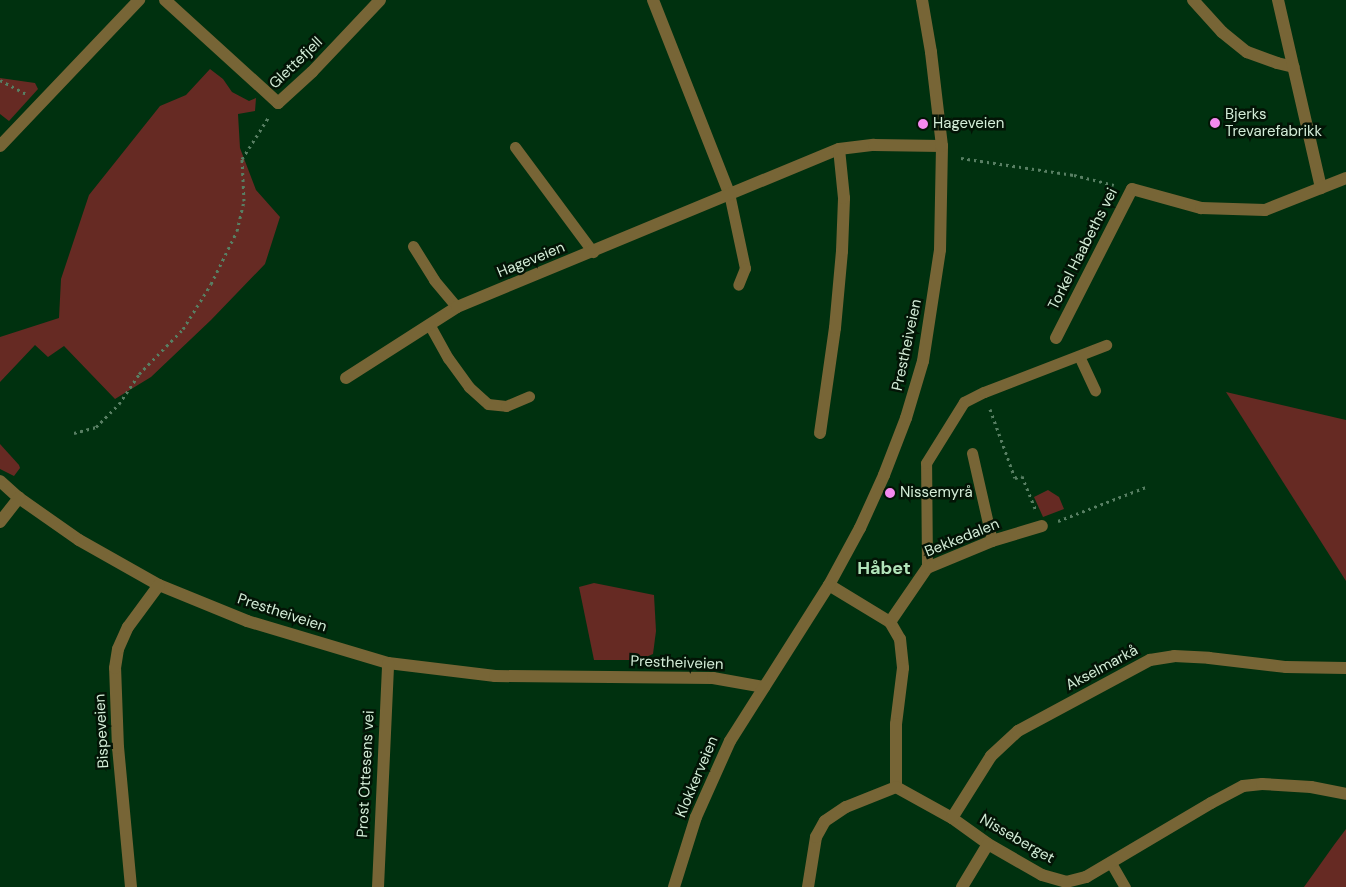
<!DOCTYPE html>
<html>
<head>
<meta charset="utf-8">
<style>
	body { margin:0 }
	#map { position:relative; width:1346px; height:887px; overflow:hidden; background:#00310f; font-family:"DM Sans",sans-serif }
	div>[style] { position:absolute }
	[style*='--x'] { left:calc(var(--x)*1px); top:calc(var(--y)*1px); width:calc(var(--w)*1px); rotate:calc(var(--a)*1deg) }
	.green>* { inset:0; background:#662a23 }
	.path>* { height:3px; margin-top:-1.5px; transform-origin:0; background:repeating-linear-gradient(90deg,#587f63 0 2.5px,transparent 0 6.5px) }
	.service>* { height:11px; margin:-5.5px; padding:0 5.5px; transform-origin:5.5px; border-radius:5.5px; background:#776536 }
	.minor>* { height:12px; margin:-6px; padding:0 6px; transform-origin:6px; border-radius:6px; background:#776536 }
	.tertiary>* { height:12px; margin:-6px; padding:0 6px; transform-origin:6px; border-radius:6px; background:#776536 }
	.dots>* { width:14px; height:14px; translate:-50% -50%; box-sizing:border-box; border:2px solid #031406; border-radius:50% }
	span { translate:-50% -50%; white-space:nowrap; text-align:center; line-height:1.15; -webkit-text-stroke:5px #031406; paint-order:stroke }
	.street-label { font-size:15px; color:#d4edd8 }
	.poi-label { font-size:15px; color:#d4edd8 }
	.left { translate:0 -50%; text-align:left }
	.quarter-label { font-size:18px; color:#b1e4b9; font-weight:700 }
</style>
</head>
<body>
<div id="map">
	<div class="green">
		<div style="clip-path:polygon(210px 69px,223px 79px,232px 92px,249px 101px,256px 98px,255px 111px,238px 114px,240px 148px,256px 190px,280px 217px,265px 264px,211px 320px,151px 377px,115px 399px,64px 346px,48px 357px,35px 345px,0 382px,0 337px,59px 318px,61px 279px,89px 195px,160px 106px,186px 95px)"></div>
		<div style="clip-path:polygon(0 78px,35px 83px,38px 89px,9px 121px,0 114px)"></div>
		<div style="clip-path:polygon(1226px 392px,1346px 420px,1346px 581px,1304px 515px)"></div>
		<div style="clip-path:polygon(0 444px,19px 465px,20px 468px,14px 476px,0 469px)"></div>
		<div style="clip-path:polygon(1048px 490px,1059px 497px,1064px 509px,1043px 517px,1034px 497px)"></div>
		<div style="clip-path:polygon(594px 583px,654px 595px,656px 631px,653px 654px,639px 660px,594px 660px,579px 587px)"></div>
		<div style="clip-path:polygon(1346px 829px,1346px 887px,1304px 887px,1334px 845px)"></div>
	</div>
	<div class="path">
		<div style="--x:0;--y:80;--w:30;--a:28"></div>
		<div style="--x:961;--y:158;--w:114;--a:8.6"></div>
		<div style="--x:1074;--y:175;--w:41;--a:14"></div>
		<div style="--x:990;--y:409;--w:73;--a:70.1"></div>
		<div style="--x:1015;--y:478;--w:7;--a:-16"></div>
		<div style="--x:1022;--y:476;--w:37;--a:68"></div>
		<div style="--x:74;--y:433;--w:23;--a:-15"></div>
		<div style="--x:96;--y:427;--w:33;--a:-45"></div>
		<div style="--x:119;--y:404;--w:36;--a:-56"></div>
		<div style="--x:139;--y:374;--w:63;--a:-45.6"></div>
		<div style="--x:183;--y:329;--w:53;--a:-58.1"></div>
		<div style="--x:211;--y:284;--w:59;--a:-63.9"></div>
		<div style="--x:237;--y:231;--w:31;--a:-77"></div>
		<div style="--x:244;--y:201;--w:42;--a:-92.7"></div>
		<div style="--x:242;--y:159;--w:49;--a:-57.6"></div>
		<div style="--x:1058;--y:521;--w:94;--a:-21.1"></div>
	</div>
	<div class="service">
		<div style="--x:515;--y:147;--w:131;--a:53.4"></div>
		<div style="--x:729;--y:193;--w:77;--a:78"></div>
		<div style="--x:745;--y:268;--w:18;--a:112"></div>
		<div style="--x:413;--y:246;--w:40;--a:58"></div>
		<div style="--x:434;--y:280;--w:35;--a:50"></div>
		<div style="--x:429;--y:324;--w:39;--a:61"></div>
		<div style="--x:448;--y:358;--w:36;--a:54"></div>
		<div style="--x:469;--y:387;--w:25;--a:42"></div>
		<div style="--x:488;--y:404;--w:18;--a:6"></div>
		<div style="--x:506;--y:406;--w:25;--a:-23"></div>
		<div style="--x:1079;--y:356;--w:38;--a:65"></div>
		<div style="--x:972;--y:453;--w:90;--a:77.2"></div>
		<div style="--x:927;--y:568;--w:105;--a:-90.5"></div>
		<div style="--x:926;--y:463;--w:72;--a:-58.1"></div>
		<div style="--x:964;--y:402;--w:22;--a:-27"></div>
		<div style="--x:984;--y:392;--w:131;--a:-21.1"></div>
		<div style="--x:1111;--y:863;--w:28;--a:60"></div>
	</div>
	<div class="minor">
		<div style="--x:165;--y:0;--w:153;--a:42.3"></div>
		<div style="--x:278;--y:103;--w:46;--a:-42.4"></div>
		<div style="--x:312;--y:72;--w:99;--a:-46.6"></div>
		<div style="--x:653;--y:0;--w:207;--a:68.5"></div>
		<div style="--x:1193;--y:0;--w:43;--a:47.8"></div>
		<div style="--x:1222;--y:32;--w:32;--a:39"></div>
		<div style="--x:1247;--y:52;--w:32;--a:20"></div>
		<div style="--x:1277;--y:63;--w:17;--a:13"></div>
		<div style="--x:1278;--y:0;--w:193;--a:77.1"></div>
		<div style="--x:0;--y:146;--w:202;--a:-46.4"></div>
		<div style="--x:1056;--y:338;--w:167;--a:-63"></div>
		<div style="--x:1132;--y:189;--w:72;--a:15.4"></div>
		<div style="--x:1201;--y:208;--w:64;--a:1.8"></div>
		<div style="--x:1265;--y:210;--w:87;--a:-21.6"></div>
		<div style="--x:346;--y:378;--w:132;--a:-32.6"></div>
		<div style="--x:457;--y:307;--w:413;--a:-22.5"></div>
		<div style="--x:839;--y:149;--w:35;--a:-7"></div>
		<div style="--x:874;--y:145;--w:68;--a:0.8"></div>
		<div style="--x:820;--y:433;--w:106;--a:-81.9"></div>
		<div style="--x:835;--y:328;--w:77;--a:-84.8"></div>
		<div style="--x:842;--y:251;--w:53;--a:-87.8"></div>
		<div style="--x:844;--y:198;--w:49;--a:-95.8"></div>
		<div style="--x:0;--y:481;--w:25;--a:42"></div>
		<div style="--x:19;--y:498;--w:73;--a:35"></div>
		<div style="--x:79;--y:540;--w:92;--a:29.4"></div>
		<div style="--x:159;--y:585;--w:95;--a:22.2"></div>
		<div style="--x:247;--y:621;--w:147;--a:16.6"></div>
		<div style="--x:388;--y:663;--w:108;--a:6.9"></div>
		<div style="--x:495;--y:676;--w:218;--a:0.5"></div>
		<div style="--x:713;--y:678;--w:52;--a:10"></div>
		<div style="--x:0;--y:522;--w:31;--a:-52"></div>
		<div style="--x:829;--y:585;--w:71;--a:31.2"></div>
		<div style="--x:890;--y:622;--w:20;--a:60"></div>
		<div style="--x:900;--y:639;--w:29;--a:84"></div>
		<div style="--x:903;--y:668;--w:56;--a:97.1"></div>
		<div style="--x:896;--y:724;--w:63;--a:90"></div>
		<div style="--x:896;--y:787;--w:64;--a:29"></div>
		<div style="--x:952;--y:818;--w:44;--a:35.8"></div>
		<div style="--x:988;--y:844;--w:62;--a:29.9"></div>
		<div style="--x:1042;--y:875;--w:25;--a:16"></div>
		<div style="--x:1066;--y:882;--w:21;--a:-14"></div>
		<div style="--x:1086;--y:877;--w:145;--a:-30.6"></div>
		<div style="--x:1211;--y:803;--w:36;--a:-28"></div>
		<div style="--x:1243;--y:786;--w:19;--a:-6"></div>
		<div style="--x:1262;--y:784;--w:49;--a:3.5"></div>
		<div style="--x:1311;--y:787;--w:36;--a:11"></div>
		<div style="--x:890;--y:622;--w:65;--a:-55.6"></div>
		<div style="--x:927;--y:568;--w:70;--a:-22.6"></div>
		<div style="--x:992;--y:541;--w:52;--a:-16.7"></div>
		<div style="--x:952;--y:818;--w:73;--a:-57.8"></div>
		<div style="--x:991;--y:756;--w:37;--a:-43"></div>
		<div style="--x:1018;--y:731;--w:150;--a:-28.3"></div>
		<div style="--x:1150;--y:660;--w:24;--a:-9"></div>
		<div style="--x:1174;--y:656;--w:35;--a:3"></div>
		<div style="--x:1209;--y:658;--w:78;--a:6.7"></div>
		<div style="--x:1286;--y:667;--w:60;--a:1"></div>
		<div style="--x:131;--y:887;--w:140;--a:-95.3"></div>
		<div style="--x:118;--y:748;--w:80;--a:-92.1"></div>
		<div style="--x:115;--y:668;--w:19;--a:-81"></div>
		<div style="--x:118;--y:649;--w:24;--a:-66"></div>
		<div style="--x:128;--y:627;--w:52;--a:-53.6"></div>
		<div style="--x:378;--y:887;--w:224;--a:-87.4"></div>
		<div style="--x:808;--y:887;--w:51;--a:-80.9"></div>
		<div style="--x:816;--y:837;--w:18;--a:-61"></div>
		<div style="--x:825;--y:821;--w:25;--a:-34"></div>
		<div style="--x:846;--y:807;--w:54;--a:-21.8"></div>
		<div style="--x:962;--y:887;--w:50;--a:-58.8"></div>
	</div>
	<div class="tertiary">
		<div style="--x:674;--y:887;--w:73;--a:-72.6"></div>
		<div style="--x:696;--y:817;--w:83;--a:-65.9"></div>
		<div style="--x:730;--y:741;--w:185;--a:-57.6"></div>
		<div style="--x:829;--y:585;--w:65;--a:-61.5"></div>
		<div style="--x:860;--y:528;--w:58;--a:-65.6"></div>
		<div style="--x:884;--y:475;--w:61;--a:-68.9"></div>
		<div style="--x:906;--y:418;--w:59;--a:-73.4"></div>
		<div style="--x:923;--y:361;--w:112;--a:-81.3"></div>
		<div style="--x:940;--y:250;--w:104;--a:-88.9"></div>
		<div style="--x:942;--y:146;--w:95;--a:-96.7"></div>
		<div style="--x:931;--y:52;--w:53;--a:-99.8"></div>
	</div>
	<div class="dots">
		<div style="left:1215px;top:123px;background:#f589ef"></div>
		<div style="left:923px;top:124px;background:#f589ef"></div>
		<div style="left:890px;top:493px;background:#f589ef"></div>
	</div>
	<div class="street-label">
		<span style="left:296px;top:63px;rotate:-44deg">Glettefjell</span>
		<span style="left:1083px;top:249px;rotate:-63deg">Torkel Haabeths vei</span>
		<span style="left:531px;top:260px;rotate:-22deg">Hageveien</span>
		<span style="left:907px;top:345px;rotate:-78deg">Prestheiveien</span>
		<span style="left:962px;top:538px;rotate:-22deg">Bekkedalen</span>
		<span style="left:282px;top:613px;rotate:18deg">Prestheiveien</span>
		<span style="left:677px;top:663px;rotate:2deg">Prestheiveien</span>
		<span style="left:1102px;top:668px;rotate:-28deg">Akselmarkå</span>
		<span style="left:102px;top:731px;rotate:-93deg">Bispeveien</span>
		<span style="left:366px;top:774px;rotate:-87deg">Prost Ottesens vei</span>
		<span style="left:697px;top:777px;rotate:-67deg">Klokkerveien</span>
		<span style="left:1017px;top:839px;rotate:30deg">Nisseberget</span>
	</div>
	<div class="poi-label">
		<span class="left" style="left:1225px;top:123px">Bjerks<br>Trevarefabrikk</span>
		<span class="left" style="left:933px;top:124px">Hageveien</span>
		<span class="left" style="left:900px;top:493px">Nissemyrå</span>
	</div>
	<div class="quarter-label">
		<span style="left:884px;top:568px">Håbet</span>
	</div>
</div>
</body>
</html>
